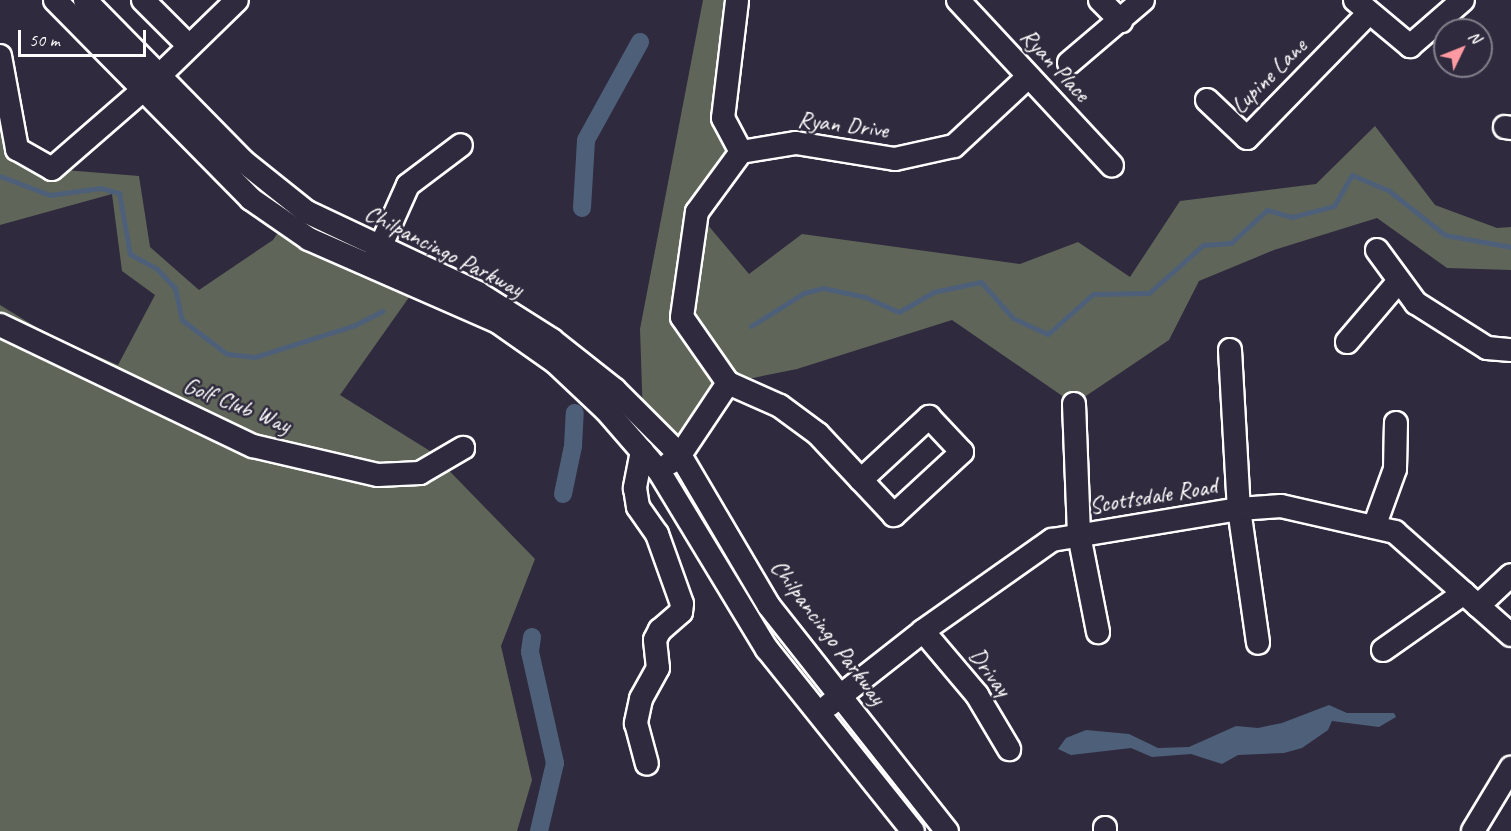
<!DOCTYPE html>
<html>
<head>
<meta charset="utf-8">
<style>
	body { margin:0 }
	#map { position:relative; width:1511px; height:831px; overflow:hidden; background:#2f2a3d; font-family:Caveat,sans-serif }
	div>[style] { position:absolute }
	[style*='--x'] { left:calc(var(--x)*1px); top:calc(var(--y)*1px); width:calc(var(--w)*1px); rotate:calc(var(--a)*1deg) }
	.green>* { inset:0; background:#5f6659 }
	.water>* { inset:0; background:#4e6079 }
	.stream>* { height:5px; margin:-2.5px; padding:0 2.5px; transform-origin:2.5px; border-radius:2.5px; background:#4e6079 }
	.canal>* { height:18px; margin:-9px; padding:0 9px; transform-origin:9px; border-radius:9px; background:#4e6079 }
	.roads { filter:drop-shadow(2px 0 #fff) drop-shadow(-2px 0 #fff) drop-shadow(0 2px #fff) drop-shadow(0 -2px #fff) }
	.minor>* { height:22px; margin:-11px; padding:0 11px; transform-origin:11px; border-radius:11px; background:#2f2a3d }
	span { translate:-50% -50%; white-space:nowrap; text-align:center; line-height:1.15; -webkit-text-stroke:5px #2f2a3d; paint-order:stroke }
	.street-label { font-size:24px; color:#fff }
	.north { position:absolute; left:1433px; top:18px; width:60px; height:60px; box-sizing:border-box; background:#2f2a3d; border:2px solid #827f8b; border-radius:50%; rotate:47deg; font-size:16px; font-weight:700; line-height:24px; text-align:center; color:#fff }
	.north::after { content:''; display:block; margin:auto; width:21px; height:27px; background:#ff9aa2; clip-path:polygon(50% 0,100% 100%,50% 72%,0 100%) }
	.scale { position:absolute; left:18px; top:30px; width:128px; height:27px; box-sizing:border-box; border:3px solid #fff; border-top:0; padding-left:8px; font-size:18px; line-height:21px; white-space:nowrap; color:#fff; -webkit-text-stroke:4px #2f2a3d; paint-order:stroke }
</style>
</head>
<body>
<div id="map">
	<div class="green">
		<div style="clip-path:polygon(703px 0,738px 0,723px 118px,741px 152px,697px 212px,749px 274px,802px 234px,1020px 264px,1078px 242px,1130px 277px,1180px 201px,1316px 184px,1375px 126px,1435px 205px,1497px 228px,1511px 227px,1511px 270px,1447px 268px,1377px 218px,1274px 250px,1199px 281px,1169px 340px,1074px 404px,952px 320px,797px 369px,728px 383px,680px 455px,643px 418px,640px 329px)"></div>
		<div style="clip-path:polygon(0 56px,17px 149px,52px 169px,139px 176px,150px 247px,199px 290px,273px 240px,285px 222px,417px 286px,340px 395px,430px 451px,535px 559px,501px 646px,532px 780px,517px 831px,0 831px,0 305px,49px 335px,118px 365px,155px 295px,122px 271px,112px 194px,0 225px)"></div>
	</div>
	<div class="water">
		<div style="clip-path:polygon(1329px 705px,1347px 713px,1394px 713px,1396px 717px,1379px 727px,1332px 721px,1328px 730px,1302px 748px,1284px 753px,1238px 755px,1222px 764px,1191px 754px,1152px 757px,1131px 748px,1071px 755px,1058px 749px,1066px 738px,1086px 730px,1129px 734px,1158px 748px,1189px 747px,1236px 726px,1258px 728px,1282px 723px)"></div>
	</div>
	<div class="stream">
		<div style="--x:0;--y:176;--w:53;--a:20.8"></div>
		<div style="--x:50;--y:195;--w:51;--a:-7.8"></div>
		<div style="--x:101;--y:188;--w:19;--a:16"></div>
		<div style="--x:119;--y:193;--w:62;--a:79.8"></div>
		<div style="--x:130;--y:254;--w:31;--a:29"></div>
		<div style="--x:157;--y:269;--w:26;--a:47"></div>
		<div style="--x:175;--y:288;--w:33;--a:78"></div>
		<div style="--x:182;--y:320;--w:56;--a:37.1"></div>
		<div style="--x:227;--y:354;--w:28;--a:6"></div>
		<div style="--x:255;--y:357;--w:105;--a:-17.7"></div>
		<div style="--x:355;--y:325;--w:31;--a:-27"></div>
		<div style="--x:751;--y:326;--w:62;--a:-31.9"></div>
		<div style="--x:804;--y:293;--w:20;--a:-15"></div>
		<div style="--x:823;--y:288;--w:43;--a:12.1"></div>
		<div style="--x:865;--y:297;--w:37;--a:24"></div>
		<div style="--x:899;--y:312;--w:39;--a:-30"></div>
		<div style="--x:933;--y:292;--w:49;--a:-11.8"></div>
		<div style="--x:981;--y:282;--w:48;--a:48.4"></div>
		<div style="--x:1013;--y:318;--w:38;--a:25"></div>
		<div style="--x:1048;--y:334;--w:60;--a:-41.6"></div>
		<div style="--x:1093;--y:294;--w:56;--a:-1"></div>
		<div style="--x:1149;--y:293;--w:72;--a:-41.6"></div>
		<div style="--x:1203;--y:245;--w:28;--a:-4"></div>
		<div style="--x:1231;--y:243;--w:49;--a:-42.5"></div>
		<div style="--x:1267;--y:210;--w:26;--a:16"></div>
		<div style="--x:1292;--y:217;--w:43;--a:-14.7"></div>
		<div style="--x:1334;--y:206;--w:36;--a:-60"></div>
		<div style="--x:1352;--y:175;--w:39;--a:23"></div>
		<div style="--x:1388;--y:190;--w:73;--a:38.3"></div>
		<div style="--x:1445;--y:235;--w:67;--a:10.3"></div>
	</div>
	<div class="canal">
		<div style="--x:582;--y:208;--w:68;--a:-86.6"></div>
		<div style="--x:586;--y:140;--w:112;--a:-61.1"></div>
		<div style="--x:563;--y:494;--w:49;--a:-78.2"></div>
		<div style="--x:573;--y:446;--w:33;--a:-87"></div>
		<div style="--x:532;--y:637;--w:15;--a:98"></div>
		<div style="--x:530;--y:652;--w:114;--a:77.3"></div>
		<div style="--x:555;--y:763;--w:70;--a:103.2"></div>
	</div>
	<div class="roads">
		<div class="minor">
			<div style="--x:55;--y:0;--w:279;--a:45.4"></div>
			<div style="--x:251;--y:199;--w:70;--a:34.6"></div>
			<div style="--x:309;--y:239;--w:206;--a:23.7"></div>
			<div style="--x:498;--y:322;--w:70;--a:35.1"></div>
			<div style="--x:555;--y:362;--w:71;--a:43.3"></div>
			<div style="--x:607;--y:411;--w:79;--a:49.1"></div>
			<div style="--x:659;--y:471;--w:208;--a:58.8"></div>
			<div style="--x:767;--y:649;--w:233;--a:51.3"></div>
			<div style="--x:85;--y:0;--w:226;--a:45.5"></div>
			<div style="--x:243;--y:161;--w:82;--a:38.6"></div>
			<div style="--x:307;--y:212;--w:189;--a:25.3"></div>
			<div style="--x:478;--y:293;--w:88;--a:32.4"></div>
			<div style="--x:552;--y:340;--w:80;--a:38.4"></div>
			<div style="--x:615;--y:390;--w:92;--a:45"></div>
			<div style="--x:680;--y:455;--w:175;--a:59.5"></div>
			<div style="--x:769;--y:606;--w:287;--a:51.7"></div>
			<div style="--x:143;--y:0;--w:64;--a:45"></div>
			<div style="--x:958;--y:0;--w:226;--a:47.1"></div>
			<div style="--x:1100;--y:0;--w:30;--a:45"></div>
			<div style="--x:1355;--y:0;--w:72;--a:39.9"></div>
			<div style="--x:1410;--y:46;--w:70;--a:-41"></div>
			<div style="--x:737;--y:1;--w:118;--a:96.8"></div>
			<div style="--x:723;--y:118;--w:38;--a:62"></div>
			<div style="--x:0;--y:56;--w:95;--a:79.6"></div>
			<div style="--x:17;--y:149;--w:40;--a:29.7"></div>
			<div style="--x:52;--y:169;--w:143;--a:-41"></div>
			<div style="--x:160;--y:75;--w:107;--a:-44.2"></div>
			<div style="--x:1069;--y:63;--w:97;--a:-40.4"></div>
			<div style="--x:1207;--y:100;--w:55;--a:43.5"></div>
			<div style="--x:1247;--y:138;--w:173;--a:-45.7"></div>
			<div style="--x:1505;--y:127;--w:6;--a:9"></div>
			<div style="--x:1377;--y:250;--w:66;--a:53.7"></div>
			<div style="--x:1416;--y:303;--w:84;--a:32.4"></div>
			<div style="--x:1487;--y:348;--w:24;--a:5"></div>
			<div style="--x:374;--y:261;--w:83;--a:-65.9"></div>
			<div style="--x:408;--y:185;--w:66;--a:-37"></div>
			<div style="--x:0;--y:325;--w:280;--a:25.6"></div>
			<div style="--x:253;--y:446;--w:128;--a:13.1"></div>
			<div style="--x:378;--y:475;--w:42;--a:-2.7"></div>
			<div style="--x:420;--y:473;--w:50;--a:-30.2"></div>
			<div style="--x:1347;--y:342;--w:80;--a:-49.6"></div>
			<div style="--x:1230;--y:350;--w:159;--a:86.8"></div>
			<div style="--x:1239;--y:509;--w:135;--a:81.9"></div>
			<div style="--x:1074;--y:404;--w:131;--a:87.8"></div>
			<div style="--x:1079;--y:535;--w:99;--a:78.9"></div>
			<div style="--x:642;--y:451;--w:38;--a:101"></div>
			<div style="--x:635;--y:488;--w:19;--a:81"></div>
			<div style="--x:638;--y:507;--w:33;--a:55"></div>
			<div style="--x:657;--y:534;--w:74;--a:70.3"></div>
			<div style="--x:682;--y:604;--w:8;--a:97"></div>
			<div style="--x:681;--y:612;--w:28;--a:139"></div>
			<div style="--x:660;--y:630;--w:11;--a:117"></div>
			<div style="--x:655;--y:640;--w:28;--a:84"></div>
			<div style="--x:658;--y:668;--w:35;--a:119"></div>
			<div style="--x:641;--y:699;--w:25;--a:102"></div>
			<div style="--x:636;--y:723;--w:42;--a:75"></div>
			<div style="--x:670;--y:463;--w:13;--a:-39"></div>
			<div style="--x:680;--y:455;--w:87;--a:-56.3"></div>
			<div style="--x:861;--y:480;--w:93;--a:-42.8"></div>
			<div style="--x:929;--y:417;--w:48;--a:46.7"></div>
			<div style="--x:962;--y:452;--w:93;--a:137.2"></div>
			<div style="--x:894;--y:515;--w:48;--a:-133.3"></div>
			<div style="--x:861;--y:480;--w:63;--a:-133.1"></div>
			<div style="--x:818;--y:434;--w:47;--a:-143.6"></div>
			<div style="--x:780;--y:406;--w:57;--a:-156.1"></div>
			<div style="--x:728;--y:383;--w:80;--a:-124.9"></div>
			<div style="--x:682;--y:317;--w:106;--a:-81.9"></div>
			<div style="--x:697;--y:212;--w:74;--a:-53.7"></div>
			<div style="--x:741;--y:152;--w:56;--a:-9.3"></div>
			<div style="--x:796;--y:143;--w:100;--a:9.2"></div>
			<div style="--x:895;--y:159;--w:60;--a:-12.4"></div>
			<div style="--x:954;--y:146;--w:101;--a:-43"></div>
			<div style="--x:1374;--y:527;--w:62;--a:-70.1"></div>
			<div style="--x:1395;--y:469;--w:46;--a:-88.8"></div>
			<div style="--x:1478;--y:606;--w:45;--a:-43.2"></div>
			<div style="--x:923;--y:631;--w:84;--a:49.8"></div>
			<div style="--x:977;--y:695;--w:63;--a:59.3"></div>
			<div style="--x:1383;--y:650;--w:99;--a:-35.1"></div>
			<div style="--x:829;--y:705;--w:120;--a:-38.2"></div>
			<div style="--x:923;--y:631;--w:158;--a:-35.2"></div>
			<div style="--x:1052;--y:540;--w:190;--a:-9.4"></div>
			<div style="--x:1239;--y:509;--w:42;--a:-4.1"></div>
			<div style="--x:1281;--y:506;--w:117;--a:12.8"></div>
			<div style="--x:1395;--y:532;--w:155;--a:41.6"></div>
			<div style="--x:1105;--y:828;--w:3;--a:90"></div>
			<div style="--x:1473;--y:831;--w:74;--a:-58.9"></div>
		</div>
	</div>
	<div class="street-label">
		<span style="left:1055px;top:65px;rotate:47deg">Ryan Place</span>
		<span style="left:1269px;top:76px;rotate:-45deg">Lupine Lane</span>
		<span style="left:843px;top:125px;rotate:7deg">Ryan Drive</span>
		<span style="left:444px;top:251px;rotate:27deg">Chilpancingo Parkway</span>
		<span style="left:237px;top:405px;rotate:22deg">Golf Club Way</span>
		<span style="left:1153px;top:496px;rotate:-9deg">Scottsdale Road</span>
		<span style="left:828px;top:632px;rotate:53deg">Chilpancingo Parkway</span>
		<span style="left:990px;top:672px;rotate:53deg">Drivay</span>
	</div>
	<div class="north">N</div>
	<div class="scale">50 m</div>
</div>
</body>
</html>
